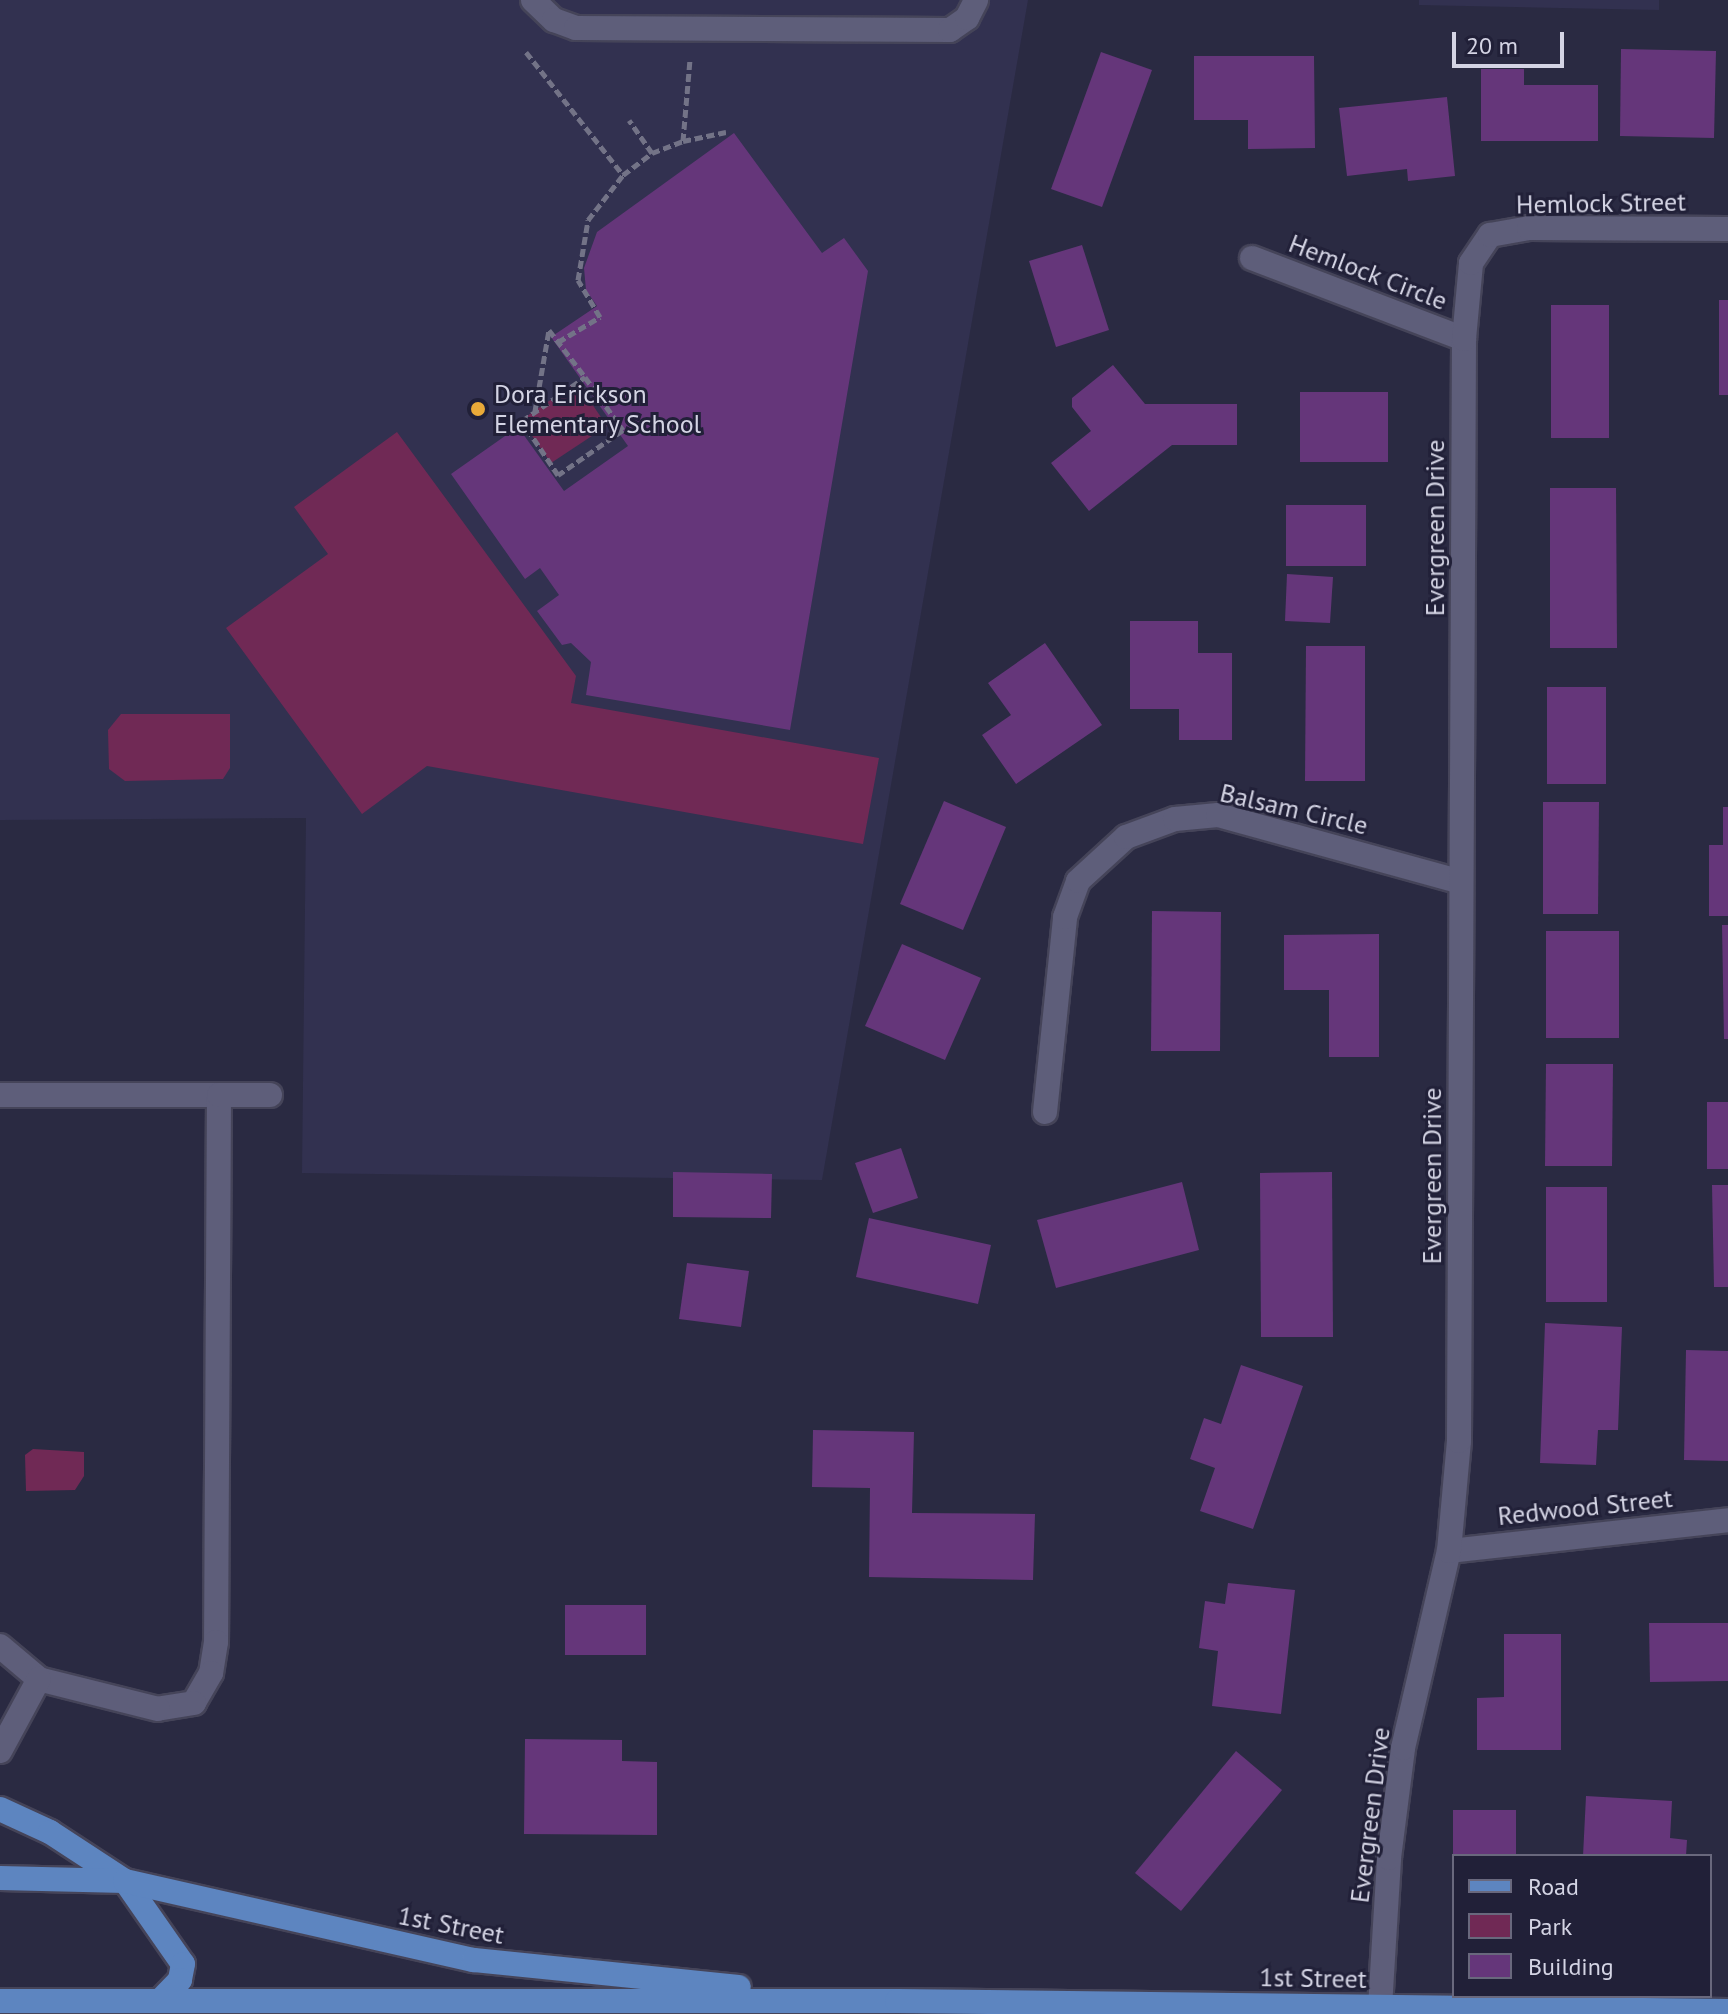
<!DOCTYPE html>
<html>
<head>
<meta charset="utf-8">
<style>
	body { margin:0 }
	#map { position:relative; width:1728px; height:2014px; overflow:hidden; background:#2a2a42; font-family:"PT Sans",sans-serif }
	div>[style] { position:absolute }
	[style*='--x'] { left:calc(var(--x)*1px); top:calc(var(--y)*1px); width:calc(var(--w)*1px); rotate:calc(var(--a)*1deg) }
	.built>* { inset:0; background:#323150 }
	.green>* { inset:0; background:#702955 }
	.building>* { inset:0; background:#65367a }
	.path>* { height:5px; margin-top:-2.5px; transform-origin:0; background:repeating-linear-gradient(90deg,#737387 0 8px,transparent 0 12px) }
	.roads { filter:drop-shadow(2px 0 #454459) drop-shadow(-2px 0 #454459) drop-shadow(0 2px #454459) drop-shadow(0 -2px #454459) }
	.minor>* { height:24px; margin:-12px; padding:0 12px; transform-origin:12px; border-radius:12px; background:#5e5e7a }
	.major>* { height:24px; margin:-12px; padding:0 12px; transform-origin:12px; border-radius:12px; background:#5d85c0 }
	.dots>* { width:22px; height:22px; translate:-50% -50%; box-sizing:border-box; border:4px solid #212038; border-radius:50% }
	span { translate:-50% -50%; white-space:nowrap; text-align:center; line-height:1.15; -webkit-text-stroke:6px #212038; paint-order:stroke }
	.street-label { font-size:26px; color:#d4d4e4 }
	.poi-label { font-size:26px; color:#d4d4e4 }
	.left { translate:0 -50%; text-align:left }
	.legend { position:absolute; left:1452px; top:1854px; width:260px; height:144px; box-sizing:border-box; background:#212038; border:2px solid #69687d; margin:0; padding:10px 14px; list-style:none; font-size:24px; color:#d4d4e4 }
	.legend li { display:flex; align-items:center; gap:16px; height:40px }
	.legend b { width:40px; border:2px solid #69687d }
	.scale { position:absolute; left:1452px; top:32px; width:112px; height:36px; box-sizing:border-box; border:4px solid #d4d4e4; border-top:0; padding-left:10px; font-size:24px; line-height:28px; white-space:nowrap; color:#d4d4e4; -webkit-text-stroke:6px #212038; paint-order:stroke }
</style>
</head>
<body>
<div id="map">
	<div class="built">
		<div style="clip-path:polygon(0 0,1028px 0,822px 1180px,302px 1173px,306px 818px,0 820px)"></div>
		<div style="clip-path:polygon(1419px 0,1659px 0,1659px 10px,1419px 5px)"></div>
	</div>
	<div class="green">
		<div style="clip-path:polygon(577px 382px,607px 426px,551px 463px,521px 420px)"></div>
		<div style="clip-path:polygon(397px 432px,576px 676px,571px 703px,879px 758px,863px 844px,427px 766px,362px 814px,226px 628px,328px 554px,294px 507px)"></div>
		<div style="clip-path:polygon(121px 714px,230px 714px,230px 768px,223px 779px,125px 781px,109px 769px,108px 730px)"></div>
		<div style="clip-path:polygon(33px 1449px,84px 1452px,84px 1476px,75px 1490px,26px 1491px,25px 1455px)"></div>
	</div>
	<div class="building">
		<div style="clip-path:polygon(1621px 49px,1716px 51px,1714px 138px,1620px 136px)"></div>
		<div style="clip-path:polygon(1101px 52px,1152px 70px,1102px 207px,1051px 189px)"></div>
		<div style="clip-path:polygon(1194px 56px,1314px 56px,1315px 148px,1248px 149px,1248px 120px,1194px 120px)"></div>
		<div style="clip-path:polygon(1481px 69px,1524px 69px,1524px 85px,1598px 85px,1598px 141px,1481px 141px)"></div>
		<div style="clip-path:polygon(1447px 97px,1455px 176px,1408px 181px,1407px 169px,1347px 176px,1339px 108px)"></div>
		<div style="clip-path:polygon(734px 133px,822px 253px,844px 238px,868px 271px,790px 730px,586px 695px,591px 662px,571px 643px,562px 645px,537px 611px,559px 595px,540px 568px,525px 579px,451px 474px,518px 427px,564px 491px,628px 446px,551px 337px,597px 306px,586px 290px,584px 268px,597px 232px)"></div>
		<div style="clip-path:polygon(1082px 245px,1109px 330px,1056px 347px,1029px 261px)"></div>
		<div style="clip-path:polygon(1719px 300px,1728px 300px,1728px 395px,1719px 395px)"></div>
		<div style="clip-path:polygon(1551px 305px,1609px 305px,1609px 438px,1551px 438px)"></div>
		<div style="clip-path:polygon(1113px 365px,1145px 404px,1237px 404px,1237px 445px,1172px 445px,1089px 511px,1051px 463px,1091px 431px,1072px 407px,1072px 398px)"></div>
		<div style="clip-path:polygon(1300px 392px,1388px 392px,1388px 462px,1300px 462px)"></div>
		<div style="clip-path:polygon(1550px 488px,1616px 488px,1617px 648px,1550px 648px)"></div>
		<div style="clip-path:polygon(1286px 505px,1366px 505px,1366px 566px,1286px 566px)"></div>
		<div style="clip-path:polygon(1287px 574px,1333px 577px,1330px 623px,1285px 621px)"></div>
		<div style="clip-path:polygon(1130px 621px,1198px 621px,1198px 653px,1232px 653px,1232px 740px,1179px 740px,1179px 709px,1130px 709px)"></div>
		<div style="clip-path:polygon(1045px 643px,1102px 725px,1016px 784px,982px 735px,1011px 715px,988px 683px)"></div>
		<div style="clip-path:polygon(1306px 646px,1365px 646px,1365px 781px,1305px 781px)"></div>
		<div style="clip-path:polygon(1547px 687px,1606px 687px,1606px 784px,1547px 784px)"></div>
		<div style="clip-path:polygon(944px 801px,1006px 827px,963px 930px,900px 904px)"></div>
		<div style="clip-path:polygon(1543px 802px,1599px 802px,1598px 914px,1543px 914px)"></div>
		<div style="clip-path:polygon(1723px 807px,1728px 807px,1728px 916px,1709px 916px,1709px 845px,1723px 845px)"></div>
		<div style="clip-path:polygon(1152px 911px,1221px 912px,1220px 1051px,1151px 1051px)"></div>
		<div style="clip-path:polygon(1722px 925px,1728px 925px,1728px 1039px,1724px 1039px)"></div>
		<div style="clip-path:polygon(1546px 931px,1619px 931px,1619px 1038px,1546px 1038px)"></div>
		<div style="clip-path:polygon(1379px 934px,1379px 1057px,1329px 1057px,1329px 990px,1284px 990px,1284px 935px)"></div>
		<div style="clip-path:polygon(902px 944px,981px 978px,945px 1060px,865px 1026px)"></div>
		<div style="clip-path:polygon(1546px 1064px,1613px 1064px,1612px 1166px,1545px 1166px)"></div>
		<div style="clip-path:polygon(1707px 1102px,1728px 1102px,1728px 1169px,1707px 1169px)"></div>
		<div style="clip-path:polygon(901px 1148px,918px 1198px,873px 1213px,855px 1163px)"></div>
		<div style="clip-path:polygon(673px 1172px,772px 1174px,771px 1218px,673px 1217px)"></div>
		<div style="clip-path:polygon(1332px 1172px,1333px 1337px,1261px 1337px,1260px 1173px)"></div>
		<div style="clip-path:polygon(1182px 1182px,1199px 1250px,1056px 1288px,1037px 1220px)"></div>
		<div style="clip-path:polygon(1712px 1185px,1728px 1185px,1728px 1287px,1714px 1287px)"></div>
		<div style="clip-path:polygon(1546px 1187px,1607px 1187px,1607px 1302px,1546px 1302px)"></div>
		<div style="clip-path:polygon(869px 1218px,991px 1245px,978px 1304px,856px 1277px)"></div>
		<div style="clip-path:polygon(687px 1263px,749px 1271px,741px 1327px,679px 1319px)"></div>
		<div style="clip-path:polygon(1545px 1323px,1622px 1327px,1618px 1430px,1598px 1430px,1596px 1465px,1540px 1463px)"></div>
		<div style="clip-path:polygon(1686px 1350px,1728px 1351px,1728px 1461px,1684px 1460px)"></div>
		<div style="clip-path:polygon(1241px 1365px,1303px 1386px,1253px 1529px,1200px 1511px,1215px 1468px,1190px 1459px,1204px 1418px,1221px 1424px)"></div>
		<div style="clip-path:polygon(813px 1430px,914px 1432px,912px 1513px,1035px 1514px,1033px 1580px,869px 1577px,870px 1488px,812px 1487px)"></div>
		<div style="clip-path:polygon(1228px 1583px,1295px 1590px,1281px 1714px,1212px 1706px,1218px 1651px,1199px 1648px,1205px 1601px,1225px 1604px)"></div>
		<div style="clip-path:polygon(565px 1605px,646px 1605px,646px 1655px,565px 1655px)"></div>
		<div style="clip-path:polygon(1649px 1623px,1728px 1623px,1728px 1681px,1650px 1682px)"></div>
		<div style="clip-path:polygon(1504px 1634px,1561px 1634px,1561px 1750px,1477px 1750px,1477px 1698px,1504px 1697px)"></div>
		<div style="clip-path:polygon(525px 1739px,622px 1740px,622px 1761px,657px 1762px,657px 1835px,524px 1834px)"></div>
		<div style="clip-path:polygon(1236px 1751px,1282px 1790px,1181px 1911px,1135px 1873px)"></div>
		<div style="clip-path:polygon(1586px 1796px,1672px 1801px,1670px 1838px,1687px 1840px,1686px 1856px,1583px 1856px)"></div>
		<div style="clip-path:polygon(1453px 1810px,1516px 1810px,1516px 1856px,1453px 1856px)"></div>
	</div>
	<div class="path">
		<div style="--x:526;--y:52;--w:157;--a:51.7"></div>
		<div style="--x:683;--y:141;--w:44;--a:-11.8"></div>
		<div style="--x:652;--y:153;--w:33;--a:-21"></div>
		<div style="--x:683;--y:141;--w:82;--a:-85.1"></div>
		<div style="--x:558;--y:342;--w:49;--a:-30.8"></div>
		<div style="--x:600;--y:317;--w:43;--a:-120.7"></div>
		<div style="--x:578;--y:280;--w:61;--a:-80.5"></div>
		<div style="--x:588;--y:220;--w:57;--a:-52.1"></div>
		<div style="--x:623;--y:175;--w:36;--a:-37"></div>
		<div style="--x:652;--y:153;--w:40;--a:-124.9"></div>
		<div style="--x:585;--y:377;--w:65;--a:54.4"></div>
		<div style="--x:623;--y:430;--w:79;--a:145.3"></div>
		<div style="--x:558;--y:475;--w:65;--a:-123.7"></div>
		<div style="--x:522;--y:421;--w:77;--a:-34.9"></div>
		<div style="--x:535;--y:411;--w:82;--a:-80.2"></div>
		<div style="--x:549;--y:330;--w:59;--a:52.5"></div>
	</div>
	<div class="roads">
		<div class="minor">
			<div style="--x:533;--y:0;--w:29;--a:44"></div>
			<div style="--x:554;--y:20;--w:23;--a:20"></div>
			<div style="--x:576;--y:28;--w:374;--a:0.3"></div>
			<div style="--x:950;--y:30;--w:21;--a:-35"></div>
			<div style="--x:967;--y:18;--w:20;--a:-63"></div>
			<div style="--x:1252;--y:258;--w:227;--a:20.9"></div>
			<div style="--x:0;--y:1095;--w:219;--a:0"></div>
			<div style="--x:219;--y:1095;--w:547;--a:90.31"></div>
			<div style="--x:216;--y:1642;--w:31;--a:99"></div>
			<div style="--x:211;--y:1673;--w:34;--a:120"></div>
			<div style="--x:194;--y:1703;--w:36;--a:171"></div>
			<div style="--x:158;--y:1709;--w:123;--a:-165.9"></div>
			<div style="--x:39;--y:1679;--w:51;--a:-139.8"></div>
			<div style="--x:219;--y:1095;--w:51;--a:0"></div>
			<div style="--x:1045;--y:1112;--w:196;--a:-84.1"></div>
			<div style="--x:1065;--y:917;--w:38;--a:-70"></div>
			<div style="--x:1078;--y:881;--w:65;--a:-42.5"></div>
			<div style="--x:1126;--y:837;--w:52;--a:-20.2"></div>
			<div style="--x:1175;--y:819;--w:43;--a:-5.3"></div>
			<div style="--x:1218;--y:815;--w:252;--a:15.4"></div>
			<div style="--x:1449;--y:1551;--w:281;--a:-6.3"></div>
			<div style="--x:0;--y:1751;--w:82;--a:-61.6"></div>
			<div style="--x:1380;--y:2007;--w:149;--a:-86.5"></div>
			<div style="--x:1389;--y:1858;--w:111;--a:-82.7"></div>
			<div style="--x:1403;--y:1748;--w:202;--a:-76.9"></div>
			<div style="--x:1449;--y:1551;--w:110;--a:-84.8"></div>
			<div style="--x:1459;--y:1441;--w:1102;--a:-89.74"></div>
			<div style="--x:1464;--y:339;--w:76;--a:-84.7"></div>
			<div style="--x:1471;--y:263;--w:34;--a:-56"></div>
			<div style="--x:1490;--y:235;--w:40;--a:-10"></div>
			<div style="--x:1529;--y:228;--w:199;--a:0.3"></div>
		</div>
		<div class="major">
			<div style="--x:0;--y:1809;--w:55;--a:24.7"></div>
			<div style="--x:50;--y:1832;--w:90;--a:33.2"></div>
			<div style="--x:125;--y:1881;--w:101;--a:55.1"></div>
			<div style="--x:183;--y:1964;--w:16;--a:101"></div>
			<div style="--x:180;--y:1980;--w:29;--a:134"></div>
			<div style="--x:0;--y:1878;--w:125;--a:1.4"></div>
			<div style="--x:125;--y:1881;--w:358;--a:12.8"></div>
			<div style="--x:474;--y:1960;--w:266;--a:5.8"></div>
			<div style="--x:0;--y:2001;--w:897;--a:0"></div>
			<div style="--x:897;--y:2001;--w:831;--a:0.69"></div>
		</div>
	</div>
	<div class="dots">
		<div style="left:478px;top:409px;background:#eaaa39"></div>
	</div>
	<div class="street-label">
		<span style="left:1601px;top:203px;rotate:-1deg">Hemlock Street</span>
		<span style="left:1368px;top:272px;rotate:21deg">Hemlock Circle</span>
		<span style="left:1435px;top:528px;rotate:-90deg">Evergreen Drive</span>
		<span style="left:1294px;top:809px;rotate:13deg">Balsam Circle</span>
		<span style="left:1432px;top:1176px;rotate:-90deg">Evergreen Drive</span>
		<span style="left:1585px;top:1507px;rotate:-6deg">Redwood Street</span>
		<span style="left:1370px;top:1815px;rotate:-83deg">Evergreen Drive</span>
		<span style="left:451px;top:1925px;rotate:11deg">1st Street</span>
		<span style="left:1313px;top:1978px;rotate:1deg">1st Street</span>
	</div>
	<div class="poi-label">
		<span class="left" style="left:494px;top:409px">Dora Erickson<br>Elementary School</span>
	</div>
	<ul class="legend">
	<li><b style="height:10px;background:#5d85c0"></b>Road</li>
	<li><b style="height:22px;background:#702955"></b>Park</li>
	<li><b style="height:22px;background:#65367a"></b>Building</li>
	</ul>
	<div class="scale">20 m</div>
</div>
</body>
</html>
